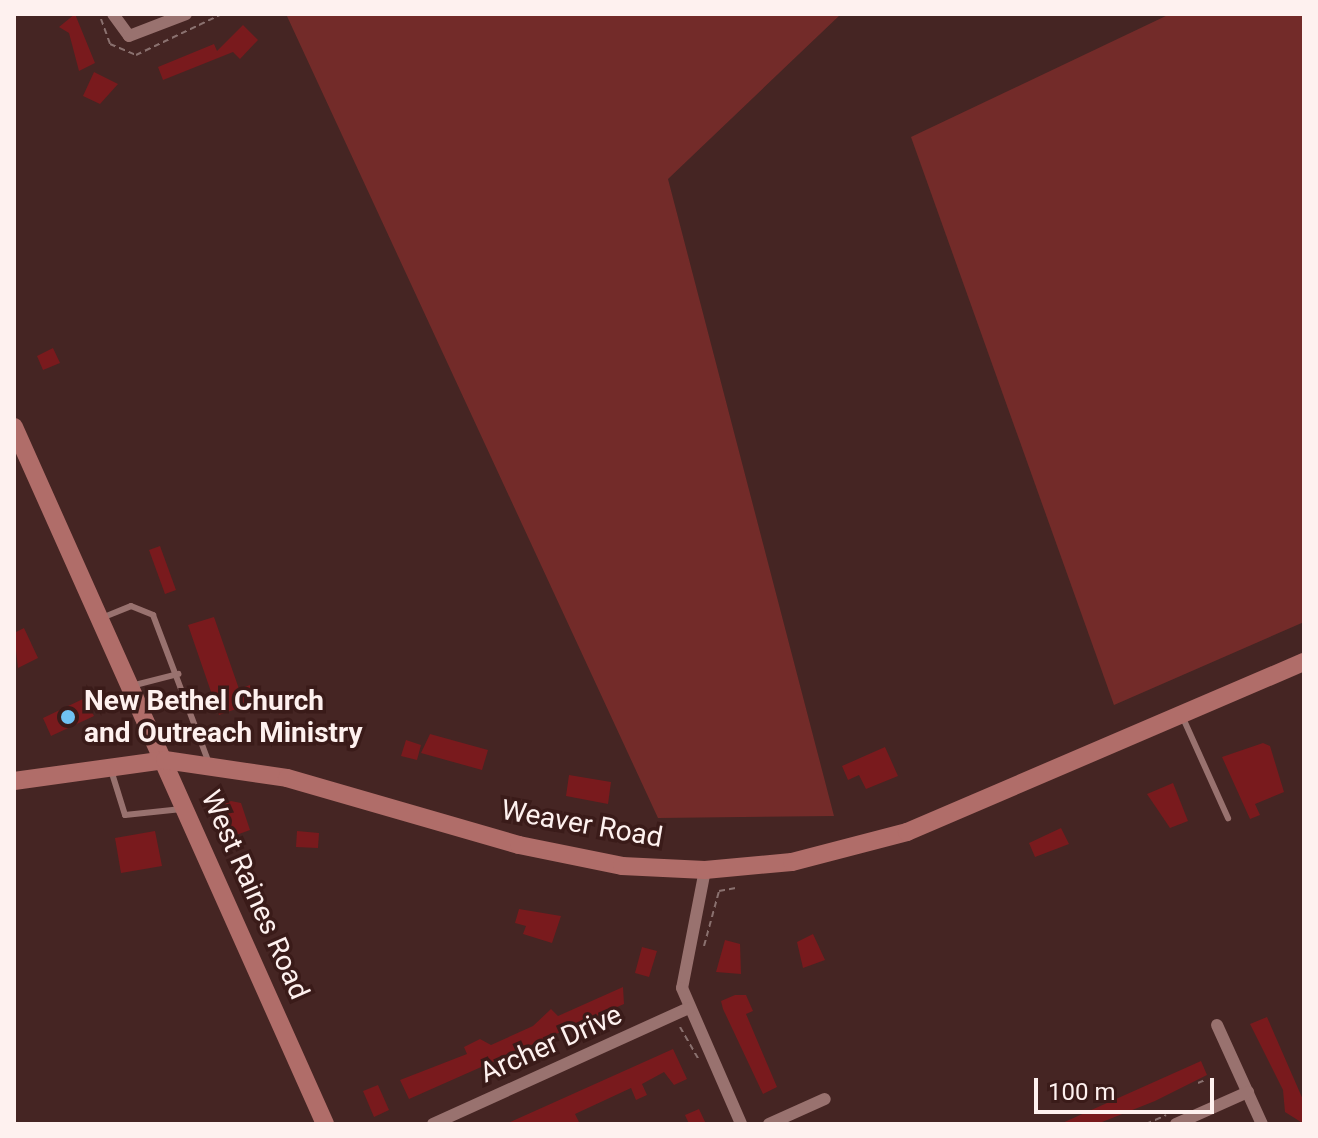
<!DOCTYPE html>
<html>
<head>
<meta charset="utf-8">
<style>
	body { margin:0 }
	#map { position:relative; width:1318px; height:1138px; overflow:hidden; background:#452523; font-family:Roboto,sans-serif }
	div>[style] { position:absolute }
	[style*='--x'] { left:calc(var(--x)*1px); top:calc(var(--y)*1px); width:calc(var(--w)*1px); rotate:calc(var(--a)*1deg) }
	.green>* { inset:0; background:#732b29 }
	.building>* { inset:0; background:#791a1d }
	.path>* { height:2px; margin-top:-1px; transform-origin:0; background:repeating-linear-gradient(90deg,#8a716f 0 6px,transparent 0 10px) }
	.lane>* { height:6px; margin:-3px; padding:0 3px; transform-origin:3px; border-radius:3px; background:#99726f }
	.street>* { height:12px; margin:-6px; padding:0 6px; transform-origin:6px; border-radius:6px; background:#99726f }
	.secondary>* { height:18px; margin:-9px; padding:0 9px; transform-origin:9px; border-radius:9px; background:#b06d69 }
	.dots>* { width:22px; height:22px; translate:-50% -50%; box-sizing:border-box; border:4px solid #3a1b19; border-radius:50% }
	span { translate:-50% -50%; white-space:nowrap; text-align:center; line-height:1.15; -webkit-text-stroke:7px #3a1b19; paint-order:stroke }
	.poi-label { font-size:28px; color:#fef1ef; font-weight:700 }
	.left { translate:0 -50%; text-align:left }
	.street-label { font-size:28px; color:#fef1ef }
	.frame { position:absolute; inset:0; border:16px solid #fef1ef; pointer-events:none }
	.scale { position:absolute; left:1034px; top:1078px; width:180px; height:36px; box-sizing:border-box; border:4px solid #fef1ef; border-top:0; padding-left:10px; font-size:24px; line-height:28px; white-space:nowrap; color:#fef1ef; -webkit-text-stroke:6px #3a1b19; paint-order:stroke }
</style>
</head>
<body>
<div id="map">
	<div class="green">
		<div style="clip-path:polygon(286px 14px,841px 14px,668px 179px,834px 816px,658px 818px)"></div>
		<div style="clip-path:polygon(1170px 14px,1304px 14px,1304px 622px,1114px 705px,911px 137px)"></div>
	</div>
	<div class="building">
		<div style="clip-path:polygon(75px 14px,95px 63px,79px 71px,69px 33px,59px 27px)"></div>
		<div style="clip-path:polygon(243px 25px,258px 40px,240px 59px,233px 52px,163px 80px,158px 67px,214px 44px,217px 51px)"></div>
		<div style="clip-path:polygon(94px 72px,118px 84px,100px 104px,83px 96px)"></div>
		<div style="clip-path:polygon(53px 348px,60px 363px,43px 370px,37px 356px)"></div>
		<div style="clip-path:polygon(160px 546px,176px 590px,165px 594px,149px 550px)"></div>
		<div style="clip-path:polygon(214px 617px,239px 689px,250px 685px,256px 702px,219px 715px,188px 625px)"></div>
		<div style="clip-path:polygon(24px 628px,38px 658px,18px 668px,14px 633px)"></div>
		<div style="clip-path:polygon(85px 698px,94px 716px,51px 736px,43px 718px)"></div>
		<div style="clip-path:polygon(430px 734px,488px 750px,482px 770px,421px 753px)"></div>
		<div style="clip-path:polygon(406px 740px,421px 745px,417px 760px,401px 756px)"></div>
		<div style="clip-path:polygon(1263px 743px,1270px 746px,1284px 792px,1255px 804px,1260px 815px,1250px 819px,1222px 757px)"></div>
		<div style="clip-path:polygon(885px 747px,898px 776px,866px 789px,859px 775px,848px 780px,842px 766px)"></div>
		<div style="clip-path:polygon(569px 775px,611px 782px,608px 804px,566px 796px)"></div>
		<div style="clip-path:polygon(1173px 783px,1188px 821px,1170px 828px,1147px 794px)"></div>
		<div style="clip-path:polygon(231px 801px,241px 803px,250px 830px,228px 838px,217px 806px)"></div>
		<div style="clip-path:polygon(1061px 828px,1069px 844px,1035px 857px,1029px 843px)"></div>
		<div style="clip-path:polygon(155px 831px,162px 866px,121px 873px,115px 838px)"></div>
		<div style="clip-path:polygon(297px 831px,319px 833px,318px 848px,296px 847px)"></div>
		<div style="clip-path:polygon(519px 909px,561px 916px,552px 943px,523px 934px,526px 926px,515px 923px)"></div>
		<div style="clip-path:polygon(813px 934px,825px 960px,803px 968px,797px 942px)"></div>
		<div style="clip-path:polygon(725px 940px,740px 944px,741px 974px,716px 972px)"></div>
		<div style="clip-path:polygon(642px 947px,657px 951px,649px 977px,635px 973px)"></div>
		<div style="clip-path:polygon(623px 987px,624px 1004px,409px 1099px,400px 1080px,467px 1054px,464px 1047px,480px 1039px,491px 1045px,533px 1026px,551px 1009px,558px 1016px)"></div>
		<div style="clip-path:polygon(735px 995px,746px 995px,753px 1011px,746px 1014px,777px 1087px,763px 1094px,723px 1009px,721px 1001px)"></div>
		<div style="clip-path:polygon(1267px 1017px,1304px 1102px,1304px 1124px,1285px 1112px,1283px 1090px,1250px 1024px)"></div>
		<div style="clip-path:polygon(673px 1049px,687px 1079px,674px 1085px,664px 1072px,642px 1084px,647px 1095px,636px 1100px,631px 1088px,575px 1114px,580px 1124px,506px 1124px)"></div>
		<div style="clip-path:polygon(1201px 1061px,1207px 1075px,1155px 1101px,1097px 1124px,1060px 1124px)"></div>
		<div style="clip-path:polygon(378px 1085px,389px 1110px,374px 1117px,363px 1091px)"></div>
		<div style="clip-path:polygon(699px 1109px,706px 1124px,689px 1124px,685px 1115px)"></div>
	</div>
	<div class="path">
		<div style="--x:101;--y:19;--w:27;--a:70"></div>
		<div style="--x:110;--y:44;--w:28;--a:23"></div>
		<div style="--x:136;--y:55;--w:95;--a:-25.5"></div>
		<div style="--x:704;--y:946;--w:57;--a:-74.7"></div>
		<div style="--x:719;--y:891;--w:17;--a:-10"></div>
		<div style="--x:680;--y:1027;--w:36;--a:60"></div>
		<div style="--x:1198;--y:1083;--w:8;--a:-23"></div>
		<div style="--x:1146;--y:1124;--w:22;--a:-24"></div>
	</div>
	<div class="lane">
		<div style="--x:104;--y:617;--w:29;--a:-22"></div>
		<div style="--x:131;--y:606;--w:24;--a:22"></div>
		<div style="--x:153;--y:615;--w:158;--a:69.3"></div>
		<div style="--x:131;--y:686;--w:49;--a:-14.3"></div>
		<div style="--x:1183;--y:718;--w:110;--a:65.8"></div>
		<div style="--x:111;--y:770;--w:47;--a:72.7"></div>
		<div style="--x:125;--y:815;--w:57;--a:-6"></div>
	</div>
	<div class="street">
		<div style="--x:113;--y:14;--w:27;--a:54"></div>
		<div style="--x:129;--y:36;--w:61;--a:-21.1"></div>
		<div style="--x:705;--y:870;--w:120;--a:101"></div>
		<div style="--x:682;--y:988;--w:148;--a:66.5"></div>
		<div style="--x:1217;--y:1025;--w:109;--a:65.6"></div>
		<div style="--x:433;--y:1124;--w:281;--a:-24.4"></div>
		<div style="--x:769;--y:1124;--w:61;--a:-24.1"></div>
		<div style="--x:1176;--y:1124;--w:79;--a:-24"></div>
	</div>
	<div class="secondary">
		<div style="--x:14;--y:427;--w:763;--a:65.95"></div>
		<div style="--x:14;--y:781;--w:152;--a:-7.9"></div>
		<div style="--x:165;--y:760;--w:123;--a:8.4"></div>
		<div style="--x:287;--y:778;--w:241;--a:16.1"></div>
		<div style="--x:519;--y:845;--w:105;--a:11.5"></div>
		<div style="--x:622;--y:866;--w:83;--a:2.8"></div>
		<div style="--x:705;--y:870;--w:87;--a:-5.3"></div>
		<div style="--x:792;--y:862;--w:119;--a:-14.6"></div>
		<div style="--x:907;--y:832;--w:432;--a:-23.2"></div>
	</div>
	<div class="dots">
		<div style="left:68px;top:717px;background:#70c2f4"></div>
	</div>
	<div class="poi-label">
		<span class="left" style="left:84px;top:717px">New Bethel Church<br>and Outreach Ministry</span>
	</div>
	<div class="street-label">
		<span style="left:582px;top:824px;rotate:10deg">Weaver Road</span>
		<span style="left:255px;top:895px;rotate:66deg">West Raines Road</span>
		<span style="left:551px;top:1044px;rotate:-24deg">Archer Drive</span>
	</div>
	<div class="frame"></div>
	<div class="scale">100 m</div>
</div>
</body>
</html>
